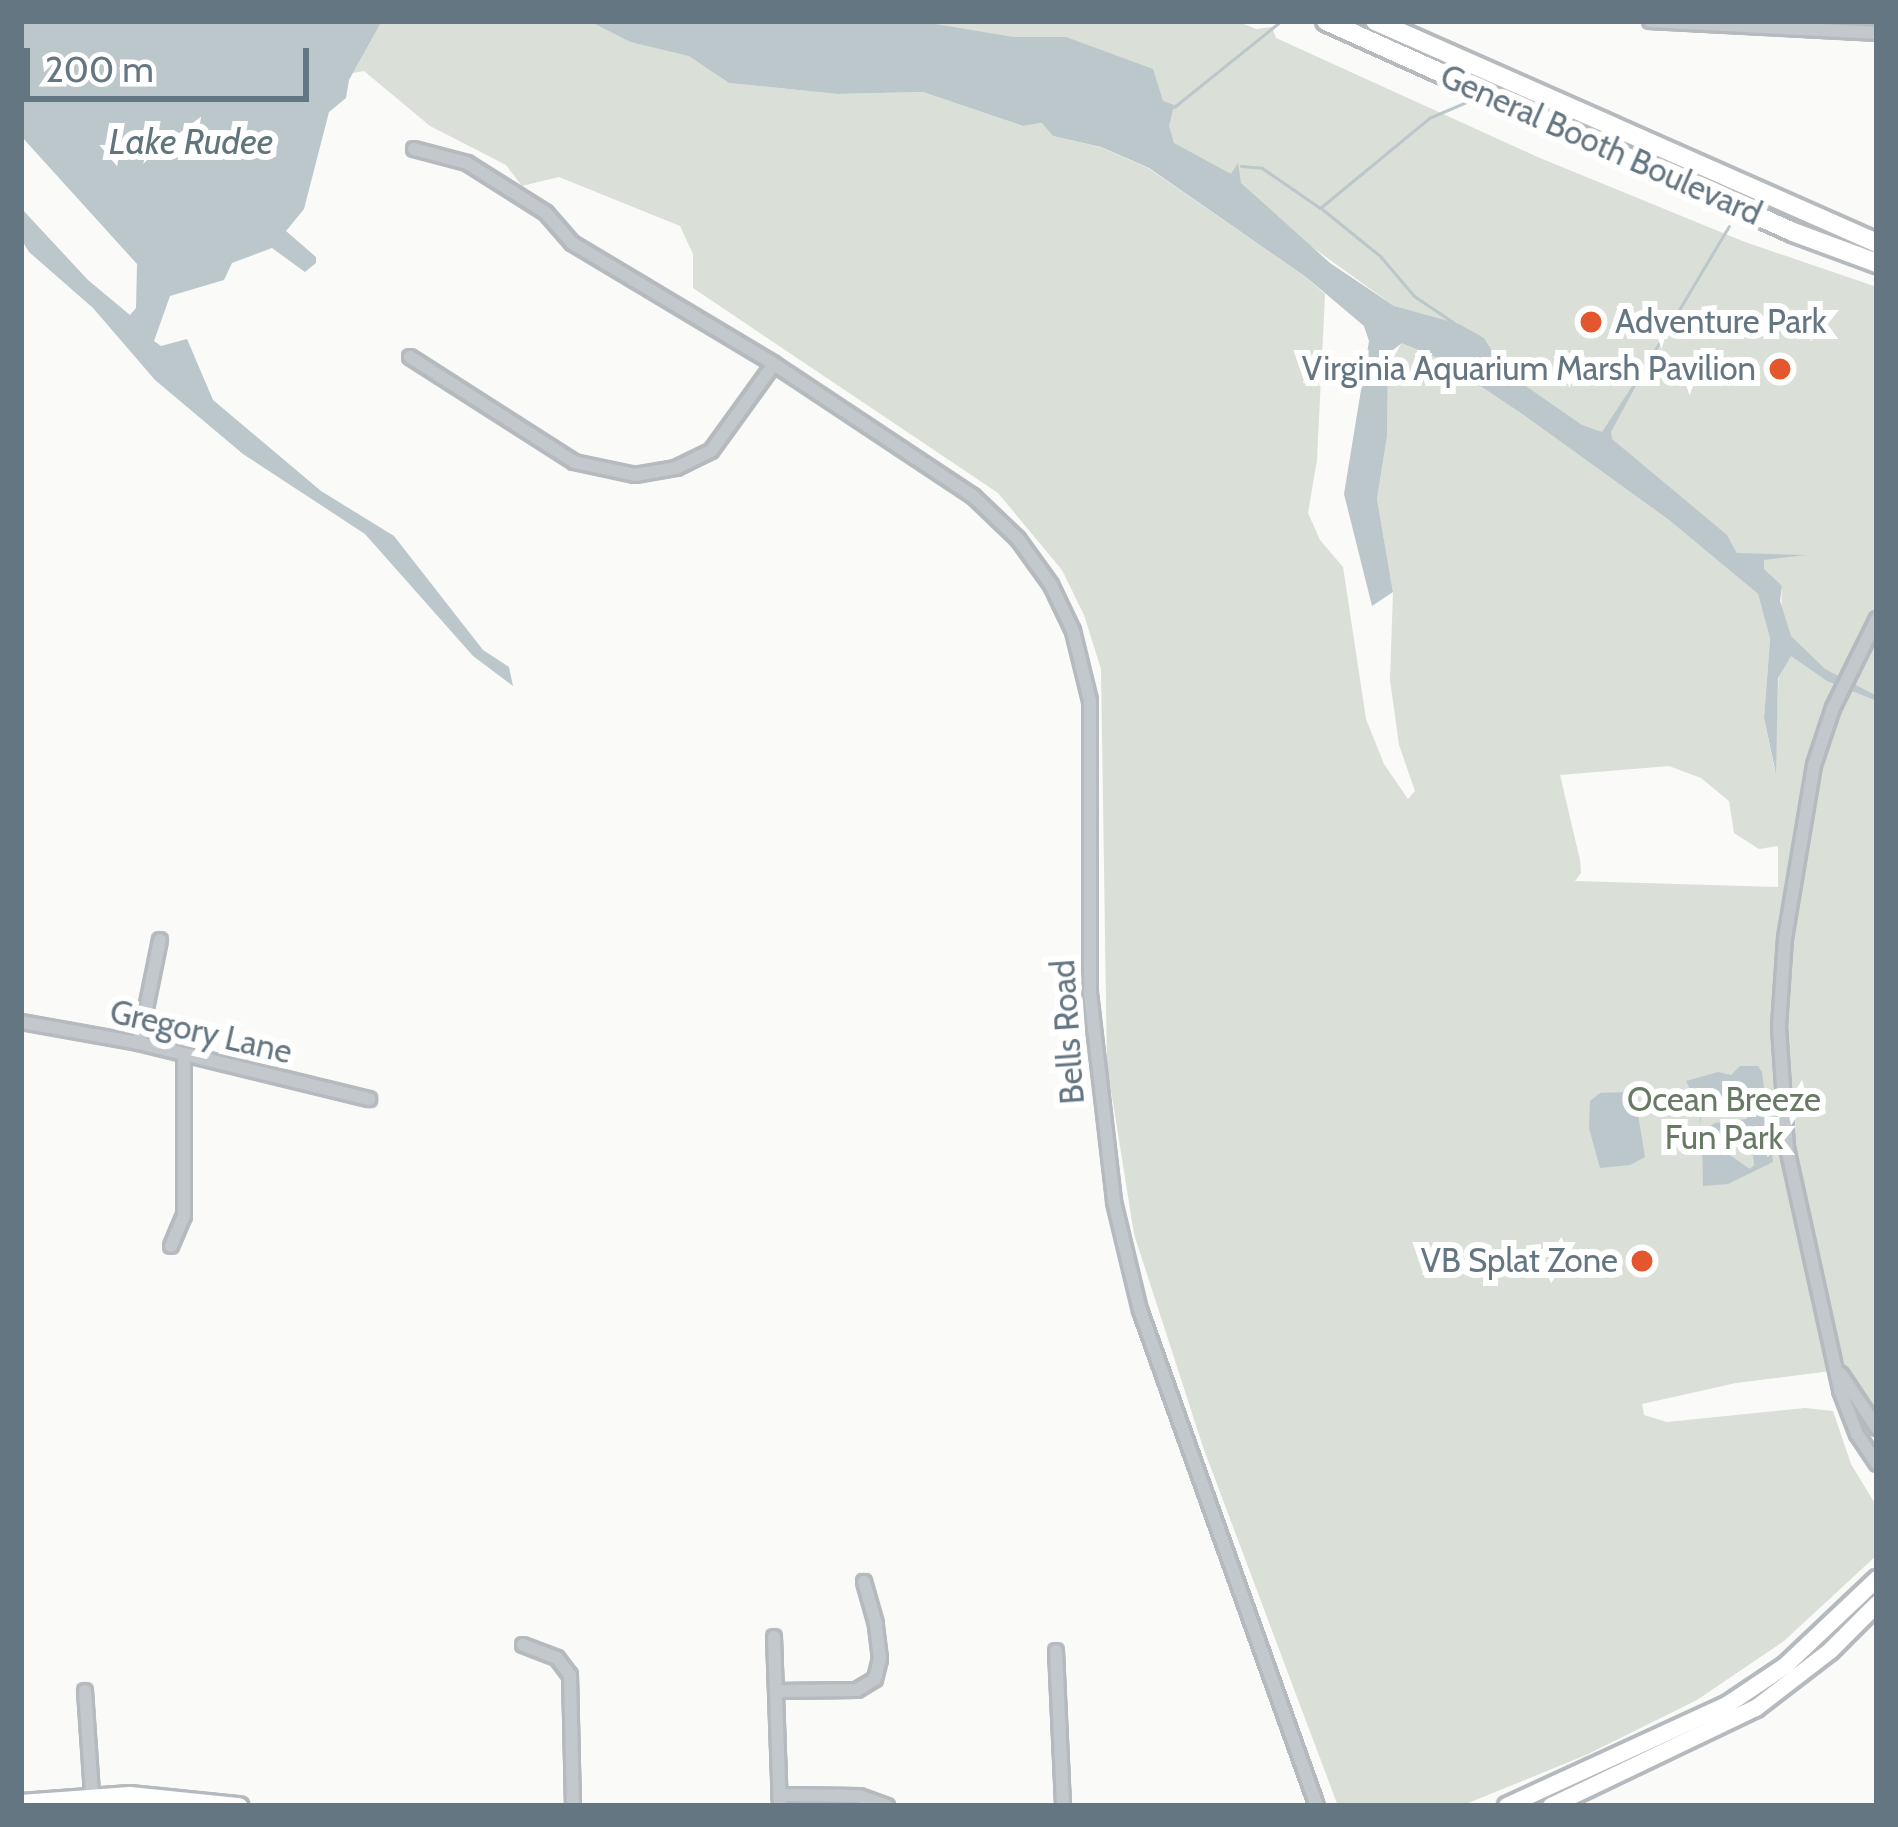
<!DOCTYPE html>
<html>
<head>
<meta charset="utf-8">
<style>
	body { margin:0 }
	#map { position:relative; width:1898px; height:1827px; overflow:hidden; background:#fafaf8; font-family:Cabin,sans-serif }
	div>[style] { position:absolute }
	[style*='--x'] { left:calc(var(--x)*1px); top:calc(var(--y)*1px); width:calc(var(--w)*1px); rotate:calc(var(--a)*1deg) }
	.green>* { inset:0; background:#dadfd7 }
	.water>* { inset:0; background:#bbc7cb }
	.stream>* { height:3px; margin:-1.5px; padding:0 1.5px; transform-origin:1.5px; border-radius:1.5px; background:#bbc7cb }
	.roads { filter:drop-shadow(3px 0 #b5babe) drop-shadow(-3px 0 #b5babe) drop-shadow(0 3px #b5babe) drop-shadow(0 -3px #b5babe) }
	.minor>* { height:12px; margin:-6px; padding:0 6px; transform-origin:6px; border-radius:6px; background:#c3c8cc }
	.major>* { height:16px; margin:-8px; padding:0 8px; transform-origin:8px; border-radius:8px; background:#fff }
	.highway>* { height:18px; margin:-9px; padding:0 9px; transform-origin:9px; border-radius:9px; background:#fff }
	.dots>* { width:33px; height:33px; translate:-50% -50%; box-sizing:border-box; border:6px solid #fff; border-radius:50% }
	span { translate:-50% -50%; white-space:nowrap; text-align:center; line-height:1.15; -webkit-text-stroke:12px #fff; paint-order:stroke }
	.street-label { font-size:33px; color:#657683 }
	.poi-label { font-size:33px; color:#657683 }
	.left { translate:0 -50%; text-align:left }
	.right { translate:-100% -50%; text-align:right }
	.park-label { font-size:33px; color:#687a64 }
	.water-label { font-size:36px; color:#60757c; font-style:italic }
	.frame { position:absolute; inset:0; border:24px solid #657683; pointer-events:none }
	.scale { position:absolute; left:24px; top:48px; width:285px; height:54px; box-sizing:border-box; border:6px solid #657683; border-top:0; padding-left:15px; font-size:36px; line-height:42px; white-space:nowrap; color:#657683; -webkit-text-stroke:9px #fff; paint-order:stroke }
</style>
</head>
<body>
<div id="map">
	<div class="green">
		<div style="clip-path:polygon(evenodd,382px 21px,589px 21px,630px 42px,689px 55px,729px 83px,837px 94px,923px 92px,1023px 126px,1043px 123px,1053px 136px,1100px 147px,1148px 168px,1306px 277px,1325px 294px,1317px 460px,1308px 513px,1320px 540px,1343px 567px,1366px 719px,1384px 764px,1408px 799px,1415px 791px,1399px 745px,1390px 680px,1393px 592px,1377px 499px,1387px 437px,1388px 368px,1402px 342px,1440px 359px,1525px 416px,1669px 520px,1758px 594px,1770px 639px,1764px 718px,1775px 771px,1782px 586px,1737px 553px,1730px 540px,1437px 321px,1394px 306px,1312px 247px,1038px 88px,645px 21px,1237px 21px,1256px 29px,1272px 27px,1276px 38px,1540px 158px,1745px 242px,1877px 287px,1877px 1428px,1831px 1371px,1736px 1383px,1642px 1404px,1644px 1415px,1667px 1422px,1805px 1408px,1833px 1411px,1851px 1464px,1877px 1507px,1877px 1555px,1784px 1641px,1697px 1700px,1586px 1755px,1461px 1806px,1338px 1806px,1203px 1447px,1134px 1234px,1107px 1065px,1101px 669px,1084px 615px,1062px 570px,998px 493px,693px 288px,693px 254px,680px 226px,559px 177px,522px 186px,506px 165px,430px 126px,364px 71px,353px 73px,382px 21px,1669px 766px,1701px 778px,1729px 801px,1734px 833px,1759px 849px,1778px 846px,1778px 887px,1575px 881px,1581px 873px,1580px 860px,1560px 775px,1669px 766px)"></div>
	</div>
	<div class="water">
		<div style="clip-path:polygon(21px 21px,382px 21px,349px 80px,346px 98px,329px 112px,304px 209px,286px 231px,316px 257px,316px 263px,305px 272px,272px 248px,232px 263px,224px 280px,170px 296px,154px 341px,161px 346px,187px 339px,213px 400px,321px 491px,394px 536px,483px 650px,509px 667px,513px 686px,473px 656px,365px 534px,243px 454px,155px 380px,93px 308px,29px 252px,21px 239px,21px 208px,88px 280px,130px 315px,136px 308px,137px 264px,21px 136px)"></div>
		<div style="clip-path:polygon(589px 21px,917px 21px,1013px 37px,1066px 37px,1153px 69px,1163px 101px,1174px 105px,1169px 126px,1174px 143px,1231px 174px,1238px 163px,1241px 183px,1330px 263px,1394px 306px,1459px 324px,1484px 338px,1504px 371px,1582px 425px,1602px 432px,1652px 356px,1611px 432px,1612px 439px,1727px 535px,1737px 553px,1806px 555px,1764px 560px,1764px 569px,1782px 586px,1780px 601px,1791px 636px,1825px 669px,1877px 696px,1877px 701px,1827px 681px,1791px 656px,1778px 678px,1776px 774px,1764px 718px,1770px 639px,1758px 594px,1669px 520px,1525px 416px,1440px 359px,1402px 343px,1393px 350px,1388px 368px,1387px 437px,1377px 499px,1393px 592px,1372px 606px,1344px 494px,1369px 341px,1364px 326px,1306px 277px,1149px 168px,1101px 147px,1053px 136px,1042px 123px,1023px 126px,923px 92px,837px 94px,729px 83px,689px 56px,630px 42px)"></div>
		<div style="clip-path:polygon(1740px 1066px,1758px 1066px,1762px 1072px,1773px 1162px,1728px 1184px,1703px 1186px,1702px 1136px,1750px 1169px,1754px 1165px,1751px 1130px,1703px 1131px,1715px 1123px,1747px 1119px,1748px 1101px,1743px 1092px,1715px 1114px,1703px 1111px,1699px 1126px,1701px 1113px,1686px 1081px,1718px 1072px,1731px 1075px)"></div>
		<div style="clip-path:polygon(1626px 1092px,1636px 1102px,1645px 1157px,1630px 1165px,1600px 1168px,1589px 1128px,1590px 1101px,1600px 1093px)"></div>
	</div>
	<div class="stream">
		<div style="--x:1174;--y:107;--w:137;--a:-38.8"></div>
		<div style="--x:1241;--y:166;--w:21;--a:5"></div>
		<div style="--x:1262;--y:168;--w:70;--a:34.6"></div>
		<div style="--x:1320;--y:208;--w:141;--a:-39.5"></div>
		<div style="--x:1429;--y:118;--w:46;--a:-23.2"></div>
		<div style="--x:1322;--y:209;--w:75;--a:39"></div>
		<div style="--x:1380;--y:256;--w:52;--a:49.6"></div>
		<div style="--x:1414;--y:296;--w:48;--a:34"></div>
		<div style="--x:1652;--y:355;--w:150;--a:-59.2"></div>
	</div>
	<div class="roads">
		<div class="minor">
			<div style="--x:1650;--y:21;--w:227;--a:3"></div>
			<div style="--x:414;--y:149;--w:55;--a:14.8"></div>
			<div style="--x:467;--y:163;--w:93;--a:32.3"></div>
			<div style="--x:546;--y:213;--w:40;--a:49"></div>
			<div style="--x:572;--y:243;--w:235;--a:30.9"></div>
			<div style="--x:774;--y:364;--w:239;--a:33.6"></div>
			<div style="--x:973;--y:496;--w:62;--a:43.7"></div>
			<div style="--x:1018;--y:539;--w:57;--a:54.3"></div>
			<div style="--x:1051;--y:585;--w:51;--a:64.4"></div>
			<div style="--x:1073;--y:631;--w:72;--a:76.3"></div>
			<div style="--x:1090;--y:701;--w:292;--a:90"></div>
			<div style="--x:1090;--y:993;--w:210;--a:83.4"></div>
			<div style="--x:1114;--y:1202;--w:111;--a:76.5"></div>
			<div style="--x:1140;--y:1310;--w:527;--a:70.36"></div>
			<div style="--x:410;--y:357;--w:195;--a:32.6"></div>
			<div style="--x:574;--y:462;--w:62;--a:12"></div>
			<div style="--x:635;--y:475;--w:42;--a:-9.7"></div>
			<div style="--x:676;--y:468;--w:39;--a:-26"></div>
			<div style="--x:711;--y:451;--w:107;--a:-54.1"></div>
			<div style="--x:1877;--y:619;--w:99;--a:116.3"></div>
			<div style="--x:1833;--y:708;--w:60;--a:108.4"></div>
			<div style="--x:1814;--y:765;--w:175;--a:99.5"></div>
			<div style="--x:1785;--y:938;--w:89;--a:93.9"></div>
			<div style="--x:1779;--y:1027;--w:121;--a:86.2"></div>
			<div style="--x:1787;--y:1148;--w:248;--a:77.6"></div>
			<div style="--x:1840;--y:1390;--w:47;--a:68.9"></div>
			<div style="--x:1857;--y:1434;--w:36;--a:56"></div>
			<div style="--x:21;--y:1022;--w:120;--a:10.1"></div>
			<div style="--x:139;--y:1043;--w:237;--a:13.7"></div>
			<div style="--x:139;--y:1043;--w:105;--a:-78.5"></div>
			<div style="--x:171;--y:1246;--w:33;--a:-67"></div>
			<div style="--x:184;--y:1216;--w:162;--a:-90"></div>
			<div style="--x:1841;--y:1374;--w:65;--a:56.3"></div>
			<div style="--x:774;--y:1637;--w:169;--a:88"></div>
			<div style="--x:523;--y:1645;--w:36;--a:21"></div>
			<div style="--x:557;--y:1658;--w:21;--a:53"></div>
			<div style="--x:570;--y:1675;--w:131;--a:88.7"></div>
			<div style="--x:1056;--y:1651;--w:155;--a:87.4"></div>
			<div style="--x:85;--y:1691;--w:104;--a:86.1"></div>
			<div style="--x:776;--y:1691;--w:81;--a:-0.7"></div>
			<div style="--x:857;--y:1690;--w:21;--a:-31"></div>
			<div style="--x:875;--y:1679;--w:21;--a:-76"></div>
			<div style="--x:880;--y:1659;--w:35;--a:-97"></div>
			<div style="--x:876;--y:1624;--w:44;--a:-105.9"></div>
			<div style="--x:779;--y:1795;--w:80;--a:0.7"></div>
			<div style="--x:859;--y:1796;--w:30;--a:20"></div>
		</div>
		<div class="major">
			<div style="--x:21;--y:1803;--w:109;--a:-4.2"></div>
			<div style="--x:130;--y:1795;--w:110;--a:5.8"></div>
			<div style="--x:1507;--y:1806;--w:242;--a:-24.7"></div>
			<div style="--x:1727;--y:1705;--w:70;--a:-33.9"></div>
			<div style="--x:1785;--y:1666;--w:127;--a:-43.4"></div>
			<div style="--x:1551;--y:1806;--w:227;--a:-25.6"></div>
			<div style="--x:1756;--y:1708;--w:93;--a:-37.6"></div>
			<div style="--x:1830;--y:1651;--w:66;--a:-45"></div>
		</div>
		<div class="highway">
			<div style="--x:1326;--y:21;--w:512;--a:24.31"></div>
			<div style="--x:1793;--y:232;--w:90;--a:20.3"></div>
			<div style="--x:1375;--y:21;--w:549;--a:23.86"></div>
		</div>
	</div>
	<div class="dots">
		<div style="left:1591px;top:322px;background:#e4572e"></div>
		<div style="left:1780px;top:369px;background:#e4572e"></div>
		<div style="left:1642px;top:1261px;background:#e4572e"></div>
	</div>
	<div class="street-label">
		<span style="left:1601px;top:145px;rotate:24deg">General Booth Boulevard</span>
		<span style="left:201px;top:1032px;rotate:13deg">Gregory Lane</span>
		<span style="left:1068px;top:1032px;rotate:-94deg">Bells Road</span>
	</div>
	<div class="poi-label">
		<span class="left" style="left:1615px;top:322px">Adventure Park</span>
		<span class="right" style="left:1756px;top:369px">Virginia Aquarium Marsh Pavilion</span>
		<span class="right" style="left:1618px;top:1261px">VB Splat Zone</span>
	</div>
	<div class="park-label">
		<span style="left:1724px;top:1119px">Ocean Breeze<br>Fun Park</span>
	</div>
	<div class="water-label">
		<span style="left:191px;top:142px">Lake Rudee</span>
	</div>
	<div class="frame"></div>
	<div class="scale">200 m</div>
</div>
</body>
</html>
